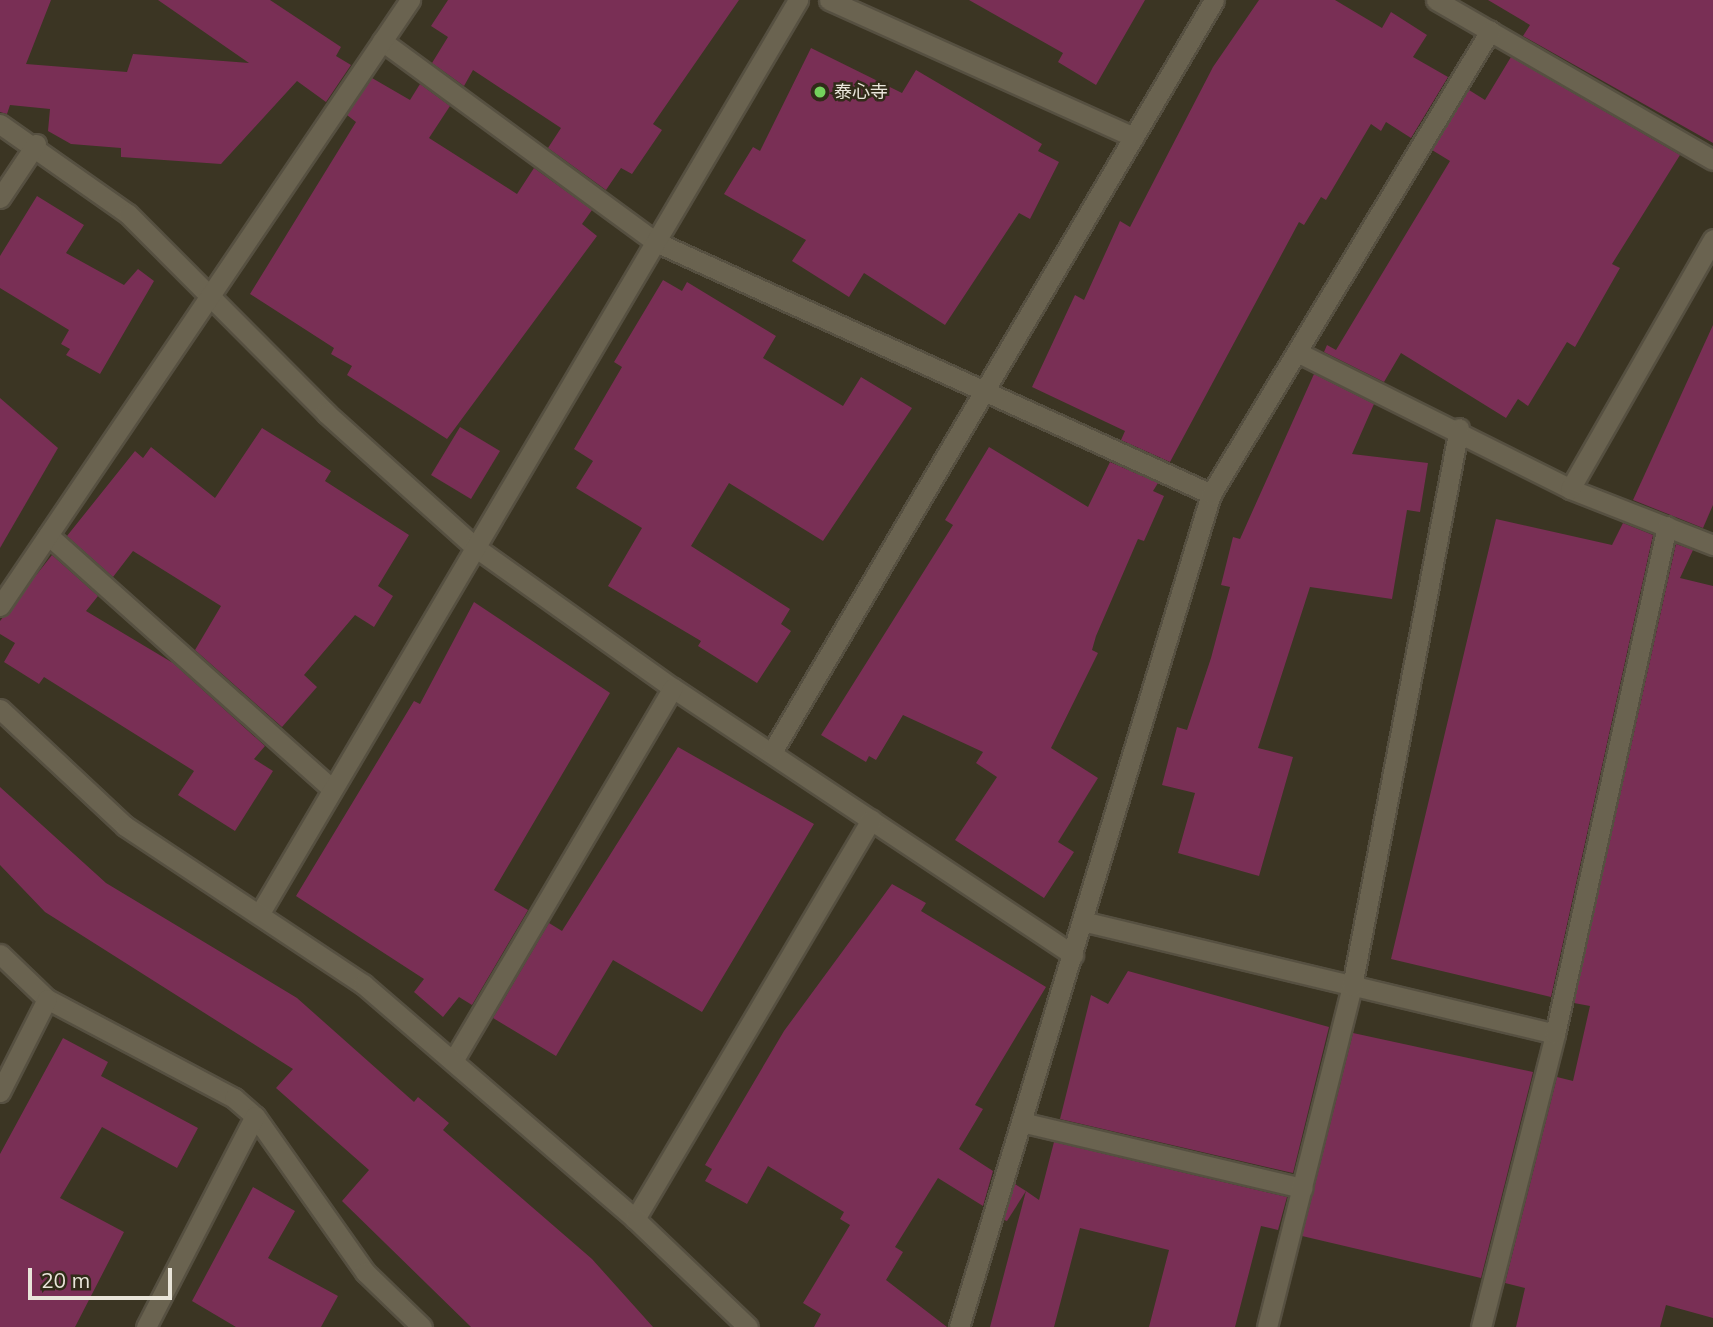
<!DOCTYPE html>
<html>
<head>
<meta charset="utf-8">
<style>
	body { margin:0 }
	#map { position:relative; width:1713px; height:1327px; overflow:hidden; background:#3b3523; font-family:Mulish,"Noto Sans JP",sans-serif }
	div>[style] { position:absolute }
	[style*='--x'] { left:calc(var(--x)*1px); top:calc(var(--y)*1px); width:calc(var(--w)*1px); rotate:calc(var(--a)*1deg) }
	.building>* { inset:0; background:#792f55 }
	.roads { filter:drop-shadow(2px 0 #565041) drop-shadow(-2px 0 #565041) drop-shadow(0 2px #565041) drop-shadow(0 -2px #565041) }
	.minor>* { height:19px; margin:-9.5px; padding:0 9.5px; transform-origin:9.5px; border-radius:9.5px; background:#6a6350 }
	.tertiary>* { height:19px; margin:-9.5px; padding:0 9.5px; transform-origin:9.5px; border-radius:9.5px; background:#6a6350 }
	.dots>* { width:19px; height:19px; translate:-50% -50%; box-sizing:border-box; border:4px solid #312b19; border-radius:50% }
	span { translate:-50% -50%; white-space:nowrap; text-align:center; line-height:1.15; -webkit-text-stroke:5px #312b19; paint-order:stroke }
	.poi-label { font-size:18px; color:#e9e5da }
	.left { translate:0 -50%; text-align:left }
	.scale { position:absolute; left:28px; top:1268px; width:144px; height:32px; box-sizing:border-box; border:4px solid #e9e5da; border-top:0; padding-left:9px; font-size:21px; line-height:24px; white-space:nowrap; color:#e9e5da; -webkit-text-stroke:5px #312b19; paint-order:stroke }
</style>
</head>
<body>
<div id="map">
	<div class="building">
		<div style="clip-path:polygon(0 0,51px 0,26px 64px,127px 72px,133px 54px,249px 63px,158px 0,270px 0,341px 47px,336px 56px,351px 65px,326px 102px,297px 81px,221px 164px,121px 157px,121px 148px,71px 144px,48px 131px,50px 109px,10px 105px,7px 114px,0 112px)"></div>
		<div style="clip-path:polygon(448px 0,739px 0,653px 124px,662px 130px,632px 174px,621px 168px,606px 190px,548px 148px,561px 128px,473px 70px,464px 86px,432px 63px,448px 37px,431px 26px)"></div>
		<div style="clip-path:polygon(969px 0,1145px 0,1096px 85px,1058px 62px,1063px 53px)"></div>
		<div style="clip-path:polygon(1259px 0,1335px 0,1382px 28px,1391px 12px,1427px 35px,1413px 57px,1448px 77px,1411px 138px,1386px 122px,1381px 131px,1371px 124px,1326px 200px,1321px 197px,1304px 225px,1299px 222px,1170px 462px,1121px 440px,1125px 431px,1032px 387px,1075px 295px,1084px 300px,1120px 221px,1130px 227px,1213px 67px)"></div>
		<div style="clip-path:polygon(1488px 0,1713px 0,1713px 143px,1523px 36px,1530px 25px)"></div>
		<div style="clip-path:polygon(811px 48px,902px 93px,916px 70px,1042px 144px,1038px 151px,1059px 162px,1030px 219px,1019px 213px,945px 325px,864px 273px,849px 297px,792px 261px,806px 240px,724px 194px,753px 147px,760px 151px)"></div>
		<div style="clip-path:polygon(1511px 57px,1680px 155px,1612px 264px,1620px 268px,1575px 347px,1567px 342px,1528px 406px,1518px 399px,1506px 418px,1401px 353px,1384px 382px,1324px 352px,1327px 345px,1336px 350px,1450px 161px,1432px 150px,1469px 90px,1485px 100px)"></div>
		<div style="clip-path:polygon(372px 78px,410px 100px,420px 84px,450px 106px,429px 138px,517px 194px,534px 168px,592px 210px,582px 224px,597px 236px,447px 439px,347px 375px,352px 366px,331px 354px,334px 348px,250px 294px,356px 122px,347px 115px)"></div>
		<div style="clip-path:polygon(37px 196px,84px 225px,66px 253px,124px 285px,138px 269px,154px 281px,100px 374px,66px 355px,70px 349px,61px 344px,69px 330px,0 288px,0 256px)"></div>
		<div style="clip-path:polygon(663px 280px,682px 291px,687px 282px,776px 336px,763px 358px,843px 406px,861px 377px,912px 408px,823px 541px,729px 483px,691px 546px,790px 609px,781px 624px,791px 631px,757px 683px,698px 646px,701px 641px,608px 586px,642px 528px,576px 488px,593px 461px,574px 449px,622px 367px,614px 362px)"></div>
		<div style="clip-path:polygon(1713px 325px,1713px 505px,1703px 528px,1633px 500px)"></div>
		<div style="clip-path:polygon(1314px 374px,1374px 404px,1352px 454px,1428px 463px,1420px 512px,1407px 510px,1392px 599px,1310px 587px,1258px 748px,1293px 757px,1259px 876px,1178px 853px,1195px 793px,1162px 785px,1177px 727px,1187px 730px,1211px 658px,1230px 587px,1221px 585px,1233px 537px,1240px 539px)"></div>
		<div style="clip-path:polygon(0 398px,58px 448px,0 548px)"></div>
		<div style="clip-path:polygon(460px 427px,500px 451px,471px 499px,431px 475px)"></div>
		<div style="clip-path:polygon(262px 428px,331px 471px,325px 481px,409px 535px,378px 586px,393px 596px,374px 627px,355px 615px,304px 675px,317px 687px,282px 727px,195px 650px,221px 606px,133px 551px,113px 577px,67px 536px,135px 451px,143px 458px,151px 447px,215px 498px)"></div>
		<div style="clip-path:polygon(989px 447px,1088px 507px,1110px 462px,1158px 483px,1153px 491px,1164px 496px,1144px 541px,1138px 539px,1096px 636px,1092px 650px,1098px 653px,1051px 748px,1098px 778px,1058px 842px,1074px 852px,1044px 898px,955px 840px,997px 777px,976px 763px,983px 752px,903px 715px,876px 760px,869px 756px,866px 762px,821px 735px,953px 525px,945px 520px)"></div>
		<div style="clip-path:polygon(1496px 519px,1612px 545px,1623px 523px,1653px 535px,1551px 997px,1391px 959px)"></div>
		<div style="clip-path:polygon(1676px 544px,1693px 550px,1680px 578px,1713px 586px,1713px 1318px,1666px 1305px,1660px 1327px,1516px 1327px,1525px 1288px,1505px 1283px,1557px 1077px,1573px 1081px,1590px 1006px,1574px 1003px)"></div>
		<div style="clip-path:polygon(52px 555px,98px 596px,86px 611px,173px 663px,265px 746px,254px 759px,273px 771px,235px 831px,178px 795px,194px 771px,44px 677px,39px 684px,4px 662px,15px 643px,0 634px,0 621px)"></div>
		<div style="clip-path:polygon(474px 602px,610px 693px,494px 890px,528px 910px,472px 1005px,459px 997px,443px 1017px,414px 992px,424px 979px,296px 896px,414px 701px,420px 704px)"></div>
		<div style="clip-path:polygon(678px 747px,814px 824px,702px 1012px,613px 960px,556px 1056px,493px 1018px,549px 923px,562px 931px)"></div>
		<div style="clip-path:polygon(0 787px,106px 883px,297px 998px,414px 1102px,418px 1097px,449px 1123px,443px 1130px,592px 1259px,653px 1327px,471px 1327px,342px 1201px,369px 1170px,276px 1088px,293px 1069px,45px 912px,0 865px)"></div>
		<div style="clip-path:polygon(892px 884px,926px 903px,921px 911px,1046px 987px,975px 1105px,983px 1109px,959px 1149px,993px 1171px,983px 1206px,938px 1178px,895px 1247px,903px 1252px,886px 1280px,947px 1327px,814px 1327px,821px 1314px,803px 1303px,850px 1225px,840px 1219px,844px 1212px,768px 1166px,747px 1204px,705px 1181px,712px 1169px,705px 1165px,784px 1031px)"></div>
		<div style="clip-path:polygon(1128px 971px,1329px 1027px,1293px 1173px,1060px 1119px,1091px 995px,1108px 1004px)"></div>
		<div style="clip-path:polygon(1353px 1033px,1533px 1072px,1481px 1278px,1302px 1236px)"></div>
		<div style="clip-path:polygon(63px 1038px,108px 1062px,101px 1076px,198px 1128px,177px 1168px,102px 1127px,60px 1198px,124px 1232px,75px 1327px,0 1327px,0 1154px)"></div>
		<div style="clip-path:polygon(1054px 1142px,1287px 1197px,1278px 1230px,1261px 1226px,1235px 1327px,1149px 1327px,1169px 1250px,1080px 1228px,1054px 1327px,990px 1327px,1026px 1191px,1039px 1200px)"></div>
		<div style="clip-path:polygon(1015px 1184px,1026px 1191px,1007px 1221px,1004px 1220px)"></div>
		<div style="clip-path:polygon(253px 1187px,295px 1211px,268px 1258px,338px 1296px,321px 1327px,236px 1327px,192px 1301px)"></div>
	</div>
	<div class="roads">
		<div class="minor">
			<div style="--x:829;--y:0;--w:334;--a:24.2"></div>
			<div style="--x:1436;--y:0;--w:320;--a:30"></div>
			<div style="--x:382;--y:41;--w:340;--a:36.3"></div>
			<div style="--x:656;--y:242;--w:610;--a:24.42"></div>
			<div style="--x:0;--y:124;--w:156;--a:35.1"></div>
			<div style="--x:128;--y:214;--w:281;--a:45.1"></div>
			<div style="--x:326;--y:413;--w:200;--a:42"></div>
			<div style="--x:475;--y:547;--w:243;--a:35.5"></div>
			<div style="--x:673;--y:688;--w:481;--a:33.7"></div>
			<div style="--x:0;--y:198;--w:65;--a:-56.3"></div>
			<div style="--x:1297;--y:352;--w:305;--a:26.6"></div>
			<div style="--x:1570;--y:489;--w:154;--a:21.4"></div>
			<div style="--x:1570;--y:489;--w:288;--a:-60.2"></div>
			<div style="--x:48;--y:535;--w:381;--a:41.8"></div>
			<div style="--x:0;--y:606;--w:732;--a:-55.92"></div>
			<div style="--x:772;--y:752;--w:872;--a:-59.55"></div>
			<div style="--x:260;--y:913;--w:1060;--a:-59.49"></div>
			<div style="--x:1086;--y:922;--w:482;--a:13.4"></div>
			<div style="--x:0;--y:954;--w:65;--a:43.8"></div>
			<div style="--x:47;--y:999;--w:212;--a:27.9"></div>
			<div style="--x:234;--y:1098;--w:28;--a:41"></div>
			<div style="--x:255;--y:1116;--w:191;--a:54.8"></div>
			<div style="--x:365;--y:1272;--w:79;--a:44"></div>
			<div style="--x:453;--y:1061;--w:433;--a:-59.5"></div>
			<div style="--x:0;--y:1092;--w:104;--a:-63.2"></div>
			<div style="--x:1025;--y:1123;--w:285;--a:13.2"></div>
			<div style="--x:635;--y:1219;--w:464;--a:-59.4"></div>
			<div style="--x:146;--y:1327;--w:237;--a:-62.7"></div>
			<div style="--x:959;--y:1327;--w:870;--a:-73.17"></div>
			<div style="--x:1211;--y:494;--w:541;--a:-58.93"></div>
			<div style="--x:1267;--y:1327;--w:351;--a:-76"></div>
			<div style="--x:1352;--y:986;--w:568;--a:-79.14"></div>
			<div style="--x:1481;--y:1327;--w:302;--a:-75.8"></div>
			<div style="--x:1555;--y:1034;--w:520;--a:-77.57"></div>
		</div>
		<div class="tertiary">
			<div style="--x:0;--y:709;--w:171;--a:43.1"></div>
			<div style="--x:125;--y:826;--w:286;--a:33.6"></div>
			<div style="--x:363;--y:984;--w:359;--a:40.8"></div>
			<div style="--x:635;--y:1219;--w:156;--a:43.7"></div>
		</div>
	</div>
	<div class="dots">
		<div style="left:820px;top:92px;background:#74d25c"></div>
	</div>
	<div class="poi-label">
		<span class="left" style="left:834px;top:92px">泰心寺</span>
	</div>
	<div class="scale">20 m</div>
</div>
</body>
</html>
